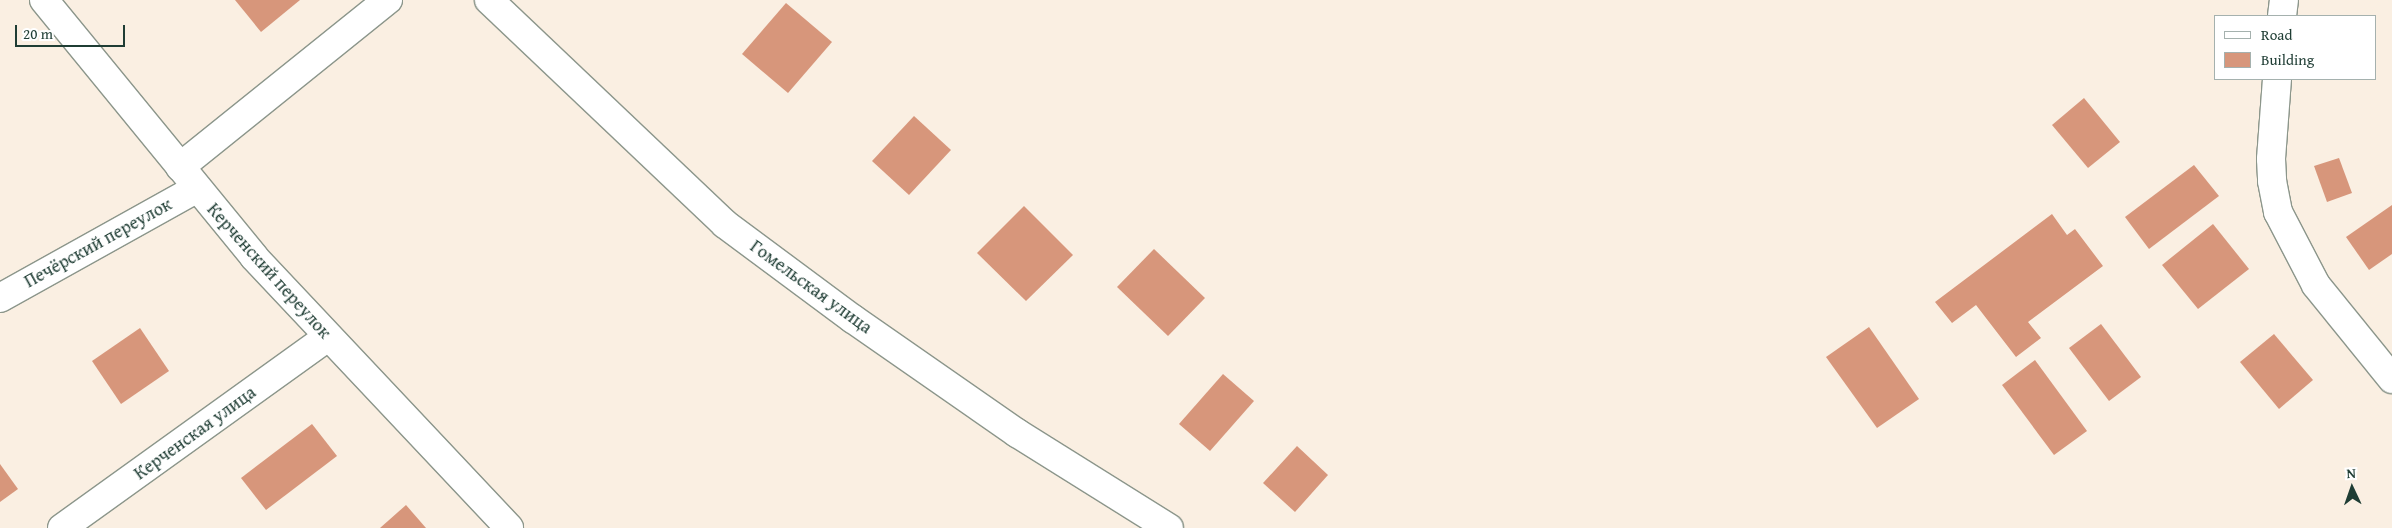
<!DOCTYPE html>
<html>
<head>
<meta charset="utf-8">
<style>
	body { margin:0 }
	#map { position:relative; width:2392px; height:528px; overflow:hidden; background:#faefe2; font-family:"Gentium Book Plus",serif }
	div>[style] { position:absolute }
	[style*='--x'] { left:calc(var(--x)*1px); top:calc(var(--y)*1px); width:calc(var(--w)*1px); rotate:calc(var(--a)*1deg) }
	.building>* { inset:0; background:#d7967b }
	.roads { filter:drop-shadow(1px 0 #8c968b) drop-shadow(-1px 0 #8c968b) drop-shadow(0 1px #8c968b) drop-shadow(0 -1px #8c968b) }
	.minor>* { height:28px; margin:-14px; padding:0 14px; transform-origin:14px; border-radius:14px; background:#fff }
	span { translate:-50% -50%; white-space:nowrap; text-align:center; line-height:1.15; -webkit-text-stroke:5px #fff; paint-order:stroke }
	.street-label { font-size:18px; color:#1f3d34 }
	.legend { position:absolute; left:2214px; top:15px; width:162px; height:65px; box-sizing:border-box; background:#fff; border:1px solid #a5b1ae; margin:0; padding:6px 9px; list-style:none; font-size:15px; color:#1f3d34 }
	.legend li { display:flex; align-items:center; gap:10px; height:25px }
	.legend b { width:25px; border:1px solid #a5b1ae }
	.north { position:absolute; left:2327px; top:463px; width:50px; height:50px; -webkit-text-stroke:4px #fff; paint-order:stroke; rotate:357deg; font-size:14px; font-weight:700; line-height:20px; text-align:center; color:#1f3d34 }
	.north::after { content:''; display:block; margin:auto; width:18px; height:22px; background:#1f3d34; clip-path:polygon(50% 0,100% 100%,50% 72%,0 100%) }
	.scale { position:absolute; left:15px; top:25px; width:110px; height:22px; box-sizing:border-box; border:2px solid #1f3d34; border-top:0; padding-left:6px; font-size:15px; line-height:18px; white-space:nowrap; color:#1f3d34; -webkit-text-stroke:4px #fff; paint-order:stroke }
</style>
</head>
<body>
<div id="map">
	<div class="building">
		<div style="clip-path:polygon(235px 0,300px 0,261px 32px)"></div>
		<div style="clip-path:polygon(786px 3px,832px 42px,788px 93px,742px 54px)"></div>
		<div style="clip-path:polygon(2084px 98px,2120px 142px,2088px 168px,2052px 125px)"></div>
		<div style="clip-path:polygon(914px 116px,951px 150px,909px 195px,872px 161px)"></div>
		<div style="clip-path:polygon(2339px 158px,2352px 193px,2327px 202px,2314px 166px)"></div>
		<div style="clip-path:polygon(2194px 165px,2219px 196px,2149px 249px,2125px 217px)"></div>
		<div style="clip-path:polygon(2392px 205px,2392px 254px,2369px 270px,2346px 237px)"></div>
		<div style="clip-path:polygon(1024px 206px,1073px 255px,1026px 301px,977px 253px)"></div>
		<div style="clip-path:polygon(2052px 214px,2067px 235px,2075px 229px,2103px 266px,2028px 322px,2041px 338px,2016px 357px,1976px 305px,1952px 323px,1935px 302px)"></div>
		<div style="clip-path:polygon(2213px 224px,2249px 269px,2198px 309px,2162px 265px)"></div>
		<div style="clip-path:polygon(1154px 249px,1205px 298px,1168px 336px,1117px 287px)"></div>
		<div style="clip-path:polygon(2101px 324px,2141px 377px,2109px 401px,2069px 348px)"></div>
		<div style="clip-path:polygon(1869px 327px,1919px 399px,1877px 428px,1826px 357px)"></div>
		<div style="clip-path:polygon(140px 328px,169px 371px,121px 404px,92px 361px)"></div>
		<div style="clip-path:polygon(2274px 334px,2313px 380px,2279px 409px,2240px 362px)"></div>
		<div style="clip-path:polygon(2035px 360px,2087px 431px,2054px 455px,2002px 385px)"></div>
		<div style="clip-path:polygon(1223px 374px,1254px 401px,1210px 451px,1179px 424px)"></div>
		<div style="clip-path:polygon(312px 424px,337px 456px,266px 510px,241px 478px)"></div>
		<div style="clip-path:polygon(1297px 446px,1328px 475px,1295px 512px,1263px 483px)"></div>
		<div style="clip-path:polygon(0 464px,18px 489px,0 502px)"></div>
		<div style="clip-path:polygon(406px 505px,426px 528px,380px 528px)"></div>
	</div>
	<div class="roads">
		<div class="minor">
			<div style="--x:44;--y:0;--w:332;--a:50.7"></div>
			<div style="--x:254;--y:257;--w:372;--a:46.7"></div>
			<div style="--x:489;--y:0;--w:325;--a:43.5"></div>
			<div style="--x:725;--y:224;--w:159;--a:36.6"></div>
			<div style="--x:853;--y:319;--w:200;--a:34.8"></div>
			<div style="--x:1017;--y:433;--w:179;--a:32"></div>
			<div style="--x:2282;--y:16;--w:16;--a:-83"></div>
			<div style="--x:2277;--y:79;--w:80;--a:94.3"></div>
			<div style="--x:2271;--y:159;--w:22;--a:87"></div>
			<div style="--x:2272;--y:181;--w:32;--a:79"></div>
			<div style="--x:2278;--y:212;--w:82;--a:62.5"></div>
			<div style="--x:2316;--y:285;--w:121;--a:51"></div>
			<div style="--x:180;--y:167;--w:267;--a:-38.8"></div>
			<div style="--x:0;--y:298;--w:224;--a:-29.1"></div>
			<div style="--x:62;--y:528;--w:327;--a:-35.7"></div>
		</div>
	</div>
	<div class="street-label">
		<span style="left:98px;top:243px;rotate:-29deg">Печёрский переулок</span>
		<span style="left:269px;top:271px;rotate:48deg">Керченский переулок</span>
		<span style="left:811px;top:287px;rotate:36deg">Гомельская улица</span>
		<span style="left:195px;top:433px;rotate:-36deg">Керченская улица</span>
	</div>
	<ul class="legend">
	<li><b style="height:6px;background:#fff"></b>Road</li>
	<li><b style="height:14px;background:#d7967b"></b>Building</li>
	</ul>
	<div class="north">N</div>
	<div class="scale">20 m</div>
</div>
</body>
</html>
